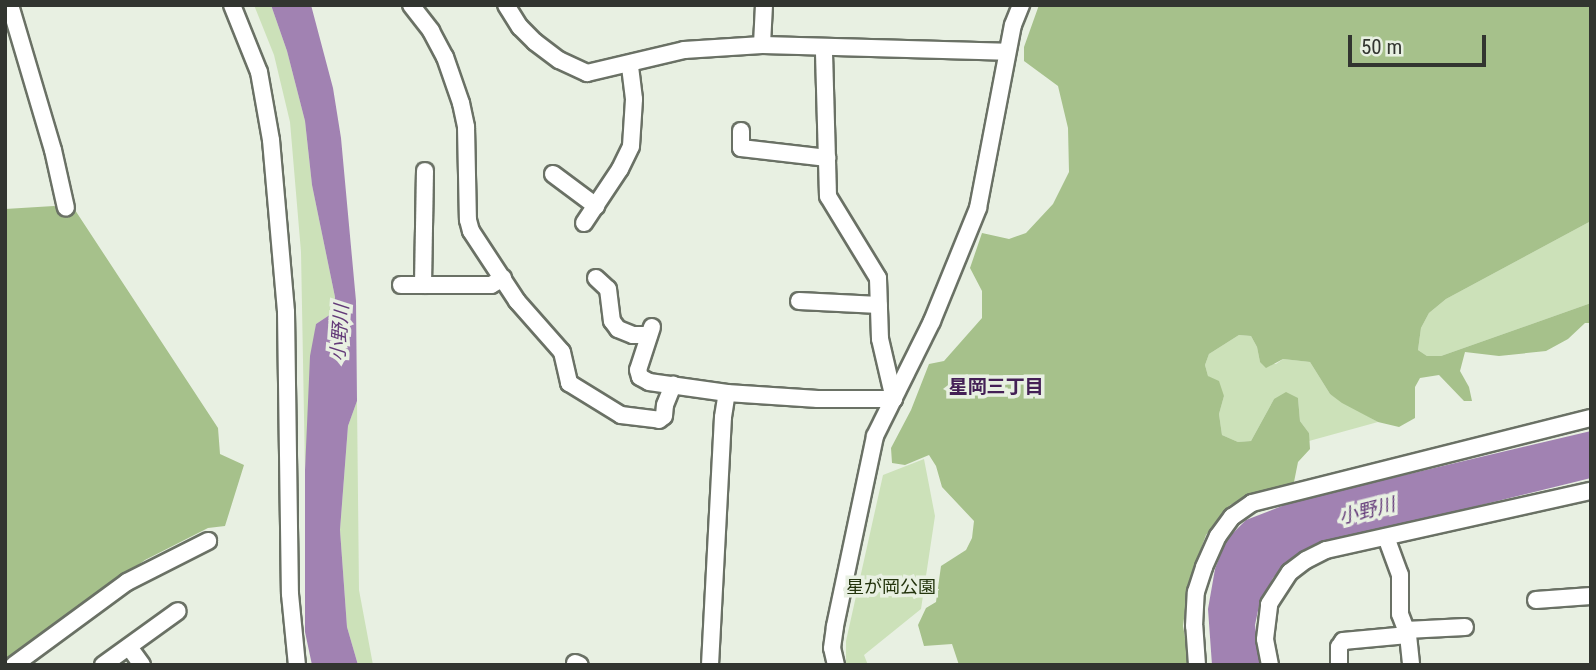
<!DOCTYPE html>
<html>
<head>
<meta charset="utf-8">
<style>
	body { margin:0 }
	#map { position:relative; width:1596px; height:670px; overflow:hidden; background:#e8f0e2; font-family:"Roboto Condensed","Noto Sans JP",sans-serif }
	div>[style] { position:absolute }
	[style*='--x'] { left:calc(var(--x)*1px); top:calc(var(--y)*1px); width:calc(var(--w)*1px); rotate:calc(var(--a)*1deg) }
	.green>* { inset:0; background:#cce1b9 }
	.forest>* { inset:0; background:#a6c18b }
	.water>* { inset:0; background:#a182b2 }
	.roads { filter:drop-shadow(2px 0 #6a7165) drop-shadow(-2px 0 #6a7165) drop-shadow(0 2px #6a7165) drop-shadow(0 -2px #6a7165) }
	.street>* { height:16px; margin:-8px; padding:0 8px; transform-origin:8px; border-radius:8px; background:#fff }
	span { translate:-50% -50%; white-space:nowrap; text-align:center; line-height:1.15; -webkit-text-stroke:7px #e8f0e2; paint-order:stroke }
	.park-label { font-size:18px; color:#23340d }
	.water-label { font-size:19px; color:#633a79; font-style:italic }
	.neighbourhood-label { font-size:19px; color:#442056; font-weight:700 }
	.frame { position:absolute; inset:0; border:7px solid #323530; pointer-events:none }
	.scale { position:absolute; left:1348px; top:35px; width:138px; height:32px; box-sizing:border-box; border:4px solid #323530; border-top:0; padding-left:9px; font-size:21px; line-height:24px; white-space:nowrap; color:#323530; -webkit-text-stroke:5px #e8f0e2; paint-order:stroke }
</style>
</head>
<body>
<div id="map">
	<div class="green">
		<div style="clip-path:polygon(254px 5px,271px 5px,287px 51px,305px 121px,312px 185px,335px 297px,334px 312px,316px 324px,305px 470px,301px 252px,290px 122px,274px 55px)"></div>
		<div style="clip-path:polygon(1591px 221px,1591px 303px,1441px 356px,1427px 356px,1418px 350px,1421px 328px,1429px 313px,1446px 299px)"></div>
		<div style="clip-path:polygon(1239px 335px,1251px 336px,1257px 347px,1260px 362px,1276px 364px,1283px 359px,1310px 362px,1330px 394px,1378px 422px,1309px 441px,1309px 433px,1300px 421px,1298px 398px,1274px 399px,1251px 441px,1238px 442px,1222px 435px,1219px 414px,1224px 396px,1208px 376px,1205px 365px,1209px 354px)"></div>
		<div style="clip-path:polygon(357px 401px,359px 590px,373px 665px,358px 665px,347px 627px,340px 530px,348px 426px)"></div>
		<div style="clip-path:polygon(924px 459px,935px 516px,921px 609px,864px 655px,868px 665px,846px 665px,846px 641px,883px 475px)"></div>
	</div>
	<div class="forest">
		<div style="clip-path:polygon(1039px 5px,1591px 5px,1591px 221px,1446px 299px,1429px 313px,1421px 328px,1418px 350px,1427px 356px,1441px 356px,1591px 303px,1591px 323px,1585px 323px,1568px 339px,1546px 351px,1499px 356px,1465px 352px,1460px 371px,1469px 387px,1472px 401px,1464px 401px,1439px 375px,1420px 378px,1415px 387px,1415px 418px,1399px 427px,1378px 422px,1342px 403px,1330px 394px,1310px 362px,1283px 359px,1266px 368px,1260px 362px,1257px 347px,1251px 336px,1239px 335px,1209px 354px,1205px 365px,1208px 376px,1219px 381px,1224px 396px,1219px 414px,1222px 435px,1238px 442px,1251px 441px,1274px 399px,1286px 392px,1298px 398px,1300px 421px,1309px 433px,1310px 449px,1298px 462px,1294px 482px,1255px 493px,1230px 505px,1206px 535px,1189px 581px,1183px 626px,1190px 665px,959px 665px,952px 644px,924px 646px,918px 625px,926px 608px,936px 602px,941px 566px,966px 550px,972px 538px,974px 521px,942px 487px,936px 466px,929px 455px,905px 465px,892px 463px,891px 448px,911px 410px,929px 364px,944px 361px,982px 318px,982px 291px,970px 268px,982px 233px,1009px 239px,1026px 233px,1053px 204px,1069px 172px,1068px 128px,1058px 86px,1024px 61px,1024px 47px)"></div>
		<div style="clip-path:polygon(54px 206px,75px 210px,218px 428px,220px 454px,244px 465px,225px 526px,208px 528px,145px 560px,5px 661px,5px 209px)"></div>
	</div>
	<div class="water">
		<div style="clip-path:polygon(271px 5px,311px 5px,333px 88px,341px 138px,356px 301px,357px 401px,348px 426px,340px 530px,347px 627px,358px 665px,312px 665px,305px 632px,305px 470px,310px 356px,316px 324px,334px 312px,335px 297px,312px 185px,305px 121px,287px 51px)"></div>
		<div style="clip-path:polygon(1591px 431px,1591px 478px,1314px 546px,1297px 554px,1273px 578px,1259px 606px,1255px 625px,1261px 665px,1212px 665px,1208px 609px,1215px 569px,1226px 540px,1246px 520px,1295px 501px)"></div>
	</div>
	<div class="roads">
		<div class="street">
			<div style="--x:10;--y:5;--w:151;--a:73.5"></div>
			<div style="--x:53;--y:150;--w:59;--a:77.4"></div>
			<div style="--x:232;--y:5;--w:72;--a:68.1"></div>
			<div style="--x:259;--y:72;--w:69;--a:80"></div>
			<div style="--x:271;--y:140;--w:173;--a:85"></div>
			<div style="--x:286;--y:312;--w:282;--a:89.2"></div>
			<div style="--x:290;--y:594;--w:71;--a:84.4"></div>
			<div style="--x:411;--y:5;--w:33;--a:52"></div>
			<div style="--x:431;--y:31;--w:30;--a:62"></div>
			<div style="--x:445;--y:57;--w:49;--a:70.8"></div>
			<div style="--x:461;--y:103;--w:25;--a:78"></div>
			<div style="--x:466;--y:127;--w:93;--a:88.8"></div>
			<div style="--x:468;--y:220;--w:11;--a:75"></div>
			<div style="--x:471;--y:231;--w:84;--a:56.7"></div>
			<div style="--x:517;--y:301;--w:68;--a:48.6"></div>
			<div style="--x:562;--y:352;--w:32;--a:77"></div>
			<div style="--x:569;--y:383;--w:61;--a:31.6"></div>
			<div style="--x:621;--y:415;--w:38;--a:7"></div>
			<div style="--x:659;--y:420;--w:6;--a:-39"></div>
			<div style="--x:664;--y:416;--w:11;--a:-85"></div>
			<div style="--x:665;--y:405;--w:22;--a:-68"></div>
			<div style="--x:506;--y:5;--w:26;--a:58"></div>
			<div style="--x:520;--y:27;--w:21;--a:45"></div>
			<div style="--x:535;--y:42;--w:30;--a:37"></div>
			<div style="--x:559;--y:60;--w:31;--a:25"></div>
			<div style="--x:587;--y:73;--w:100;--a:-13.3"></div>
			<div style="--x:684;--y:50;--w:78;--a:-3.7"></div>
			<div style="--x:764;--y:5;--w:40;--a:92.9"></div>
			<div style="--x:762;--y:45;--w:245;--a:1.6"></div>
			<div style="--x:741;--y:131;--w:17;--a:90"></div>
			<div style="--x:741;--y:148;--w:87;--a:6.6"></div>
			<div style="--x:553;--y:174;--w:54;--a:36.7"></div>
			<div style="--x:584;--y:223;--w:65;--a:-56.3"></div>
			<div style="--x:620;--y:169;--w:25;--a:-64"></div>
			<div style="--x:631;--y:146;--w:47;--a:-86.3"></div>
			<div style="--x:634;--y:99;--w:35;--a:-97"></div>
			<div style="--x:596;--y:278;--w:16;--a:43"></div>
			<div style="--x:608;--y:289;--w:32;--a:83"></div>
			<div style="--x:612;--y:321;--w:10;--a:53"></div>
			<div style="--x:618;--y:329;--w:16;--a:22"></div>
			<div style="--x:633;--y:335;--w:16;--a:0"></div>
			<div style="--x:401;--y:285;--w:90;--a:0"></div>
			<div style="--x:491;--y:285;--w:14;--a:-30"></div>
			<div style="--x:423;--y:285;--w:114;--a:-89"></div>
			<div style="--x:799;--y:301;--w:80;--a:2.9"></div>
			<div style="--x:652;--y:327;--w:45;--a:108"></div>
			<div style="--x:638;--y:370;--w:7;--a:74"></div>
			<div style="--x:640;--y:377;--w:10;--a:29"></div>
			<div style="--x:649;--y:382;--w:79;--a:8"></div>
			<div style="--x:727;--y:393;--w:91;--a:3.8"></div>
			<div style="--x:818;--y:399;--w:76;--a:0"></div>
			<div style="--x:894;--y:399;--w:62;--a:-103.1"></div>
			<div style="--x:880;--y:339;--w:61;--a:-91.9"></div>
			<div style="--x:878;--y:278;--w:96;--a:-121.4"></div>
			<div style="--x:828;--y:196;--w:147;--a:-91.6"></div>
			<div style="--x:1386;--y:537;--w:40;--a:69.8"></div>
			<div style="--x:1400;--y:575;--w:39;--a:90"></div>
			<div style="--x:1400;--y:614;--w:22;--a:69"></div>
			<div style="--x:1408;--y:635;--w:30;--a:84"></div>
			<div style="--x:1536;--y:600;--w:55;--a:-4.2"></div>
			<div style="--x:1406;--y:630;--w:59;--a:-2.9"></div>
			<div style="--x:129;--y:647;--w:22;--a:54"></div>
			<div style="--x:575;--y:663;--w:5;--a:22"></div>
			<div style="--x:14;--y:665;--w:140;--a:-36.3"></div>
			<div style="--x:127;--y:582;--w:91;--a:-26.8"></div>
			<div style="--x:103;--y:665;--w:92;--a:-35.8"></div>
			<div style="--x:710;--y:665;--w:248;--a:-87"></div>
			<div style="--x:723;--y:417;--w:24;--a:-81"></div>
			<div style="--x:836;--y:665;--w:17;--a:-103"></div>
			<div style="--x:832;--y:648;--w:22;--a:-82"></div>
			<div style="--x:835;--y:626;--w:194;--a:-78.1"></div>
			<div style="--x:875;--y:436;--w:128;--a:-63.6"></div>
			<div style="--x:932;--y:321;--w:122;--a:-67.8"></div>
			<div style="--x:978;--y:208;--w:186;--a:-79.2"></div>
			<div style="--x:1013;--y:25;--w:22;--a:-68"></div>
			<div style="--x:1197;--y:665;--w:39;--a:-94"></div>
			<div style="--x:1194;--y:626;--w:34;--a:-87"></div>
			<div style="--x:1196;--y:592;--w:26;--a:-72"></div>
			<div style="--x:1204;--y:567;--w:34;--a:-66"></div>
			<div style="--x:1218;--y:536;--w:24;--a:-54"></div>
			<div style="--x:1232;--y:517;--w:24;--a:-35"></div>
			<div style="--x:1252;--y:503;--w:349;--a:-14.1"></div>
			<div style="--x:1270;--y:665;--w:26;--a:-101"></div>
			<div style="--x:1265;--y:639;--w:35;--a:-83"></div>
			<div style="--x:1269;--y:604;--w:38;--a:-57"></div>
			<div style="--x:1290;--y:572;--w:20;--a:-37"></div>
			<div style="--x:1306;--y:560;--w:22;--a:-27"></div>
			<div style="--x:1326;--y:550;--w:271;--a:-12.6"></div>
			<div style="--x:1339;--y:665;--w:18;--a:-90"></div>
			<div style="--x:1339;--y:647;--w:7;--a:-56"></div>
			<div style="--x:1343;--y:641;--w:65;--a:-5.3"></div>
		</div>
	</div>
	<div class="park-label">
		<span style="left:891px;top:587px">星が岡公園</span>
	</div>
	<div class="water-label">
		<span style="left:340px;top:333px;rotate:-86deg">小野川</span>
		<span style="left:1367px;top:511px;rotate:-14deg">小野川</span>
	</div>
	<div class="neighbourhood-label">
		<span style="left:996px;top:387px">星岡三丁目</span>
	</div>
	<div class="frame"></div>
	<div class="scale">50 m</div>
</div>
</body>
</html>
